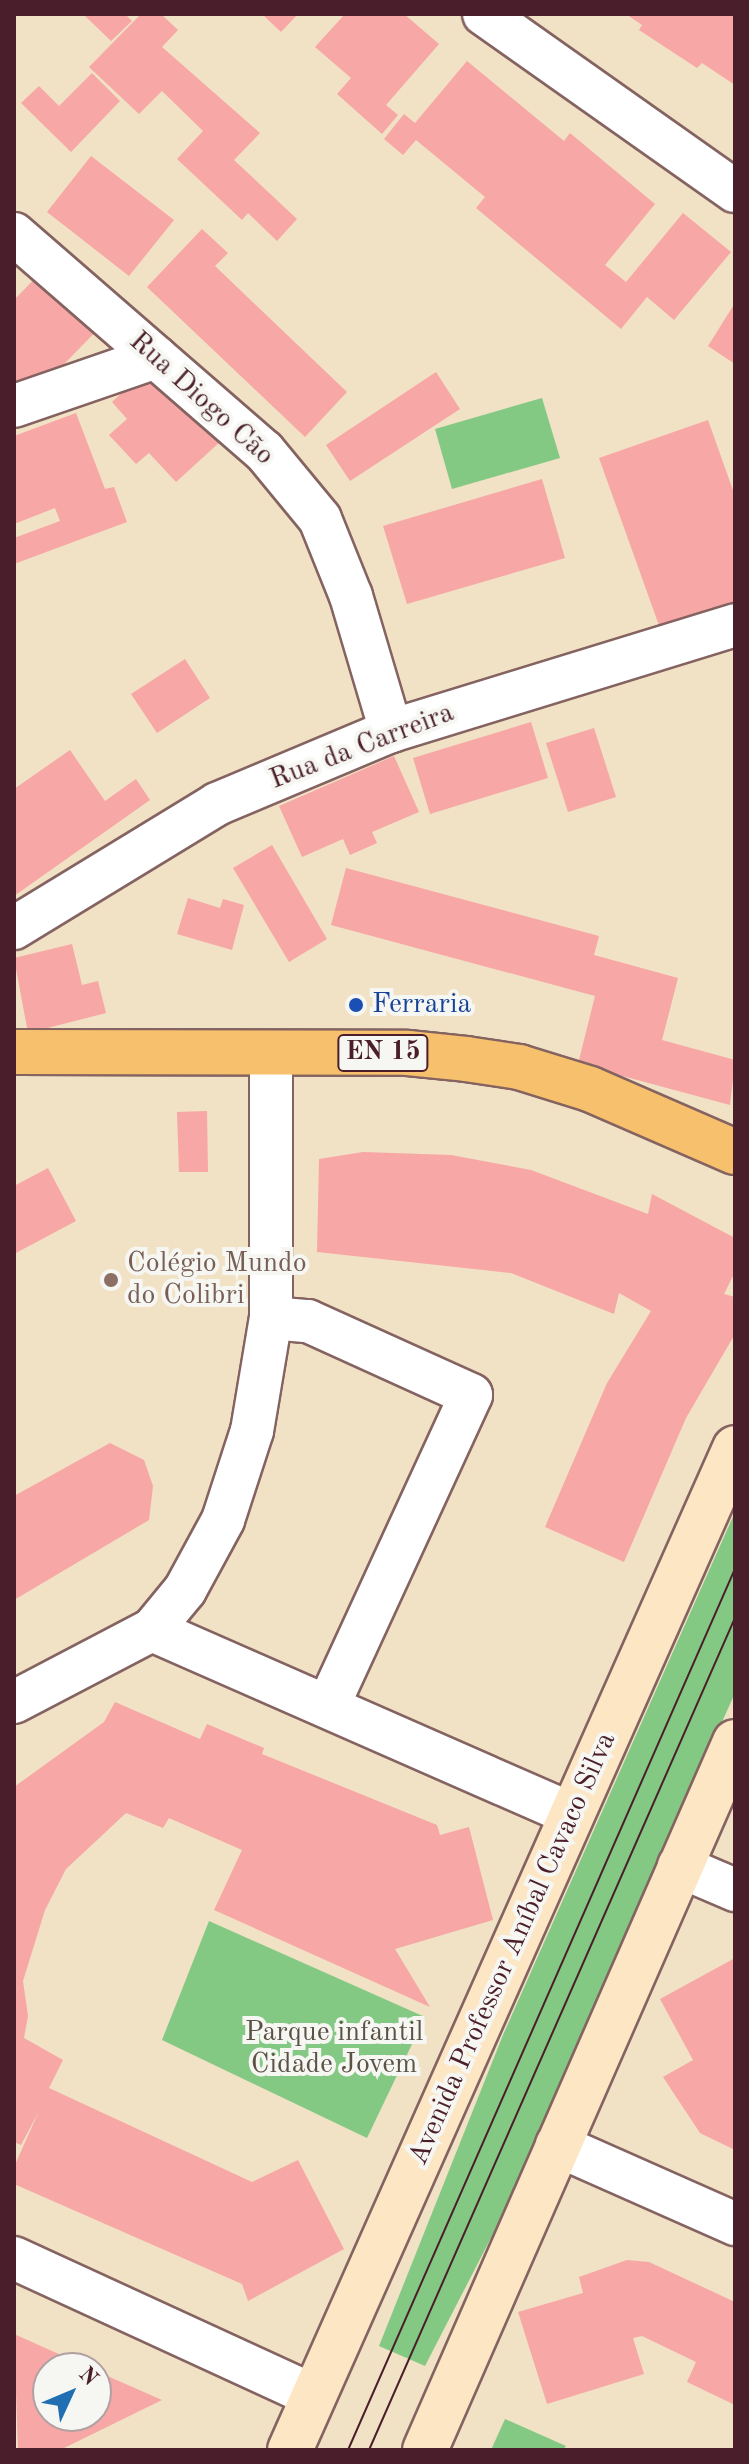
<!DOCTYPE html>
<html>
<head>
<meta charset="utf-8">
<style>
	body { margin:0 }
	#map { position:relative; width:749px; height:2464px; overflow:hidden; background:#f1e1c5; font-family:"Old Standard TT",serif }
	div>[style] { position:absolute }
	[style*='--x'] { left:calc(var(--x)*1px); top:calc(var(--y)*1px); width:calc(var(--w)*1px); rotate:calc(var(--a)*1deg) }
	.green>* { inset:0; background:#84c983 }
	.building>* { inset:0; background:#f7a7a5 }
	.roads { filter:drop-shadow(2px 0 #846361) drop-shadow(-2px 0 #846361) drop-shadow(0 2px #846361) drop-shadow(0 -2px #846361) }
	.minor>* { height:42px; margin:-21px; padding:0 21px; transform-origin:21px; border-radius:21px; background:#fff }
	.secondary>* { height:44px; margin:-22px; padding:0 22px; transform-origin:22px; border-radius:22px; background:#fce6c4 }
	.primary>* { height:44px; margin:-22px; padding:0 22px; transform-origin:22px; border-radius:22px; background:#f7c06c }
	.tram>* { height:2px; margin:-1px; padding:0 1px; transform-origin:1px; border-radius:1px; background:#4a1f2b }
	.dots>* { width:22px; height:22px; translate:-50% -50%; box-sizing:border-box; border:4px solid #f6f6f2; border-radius:50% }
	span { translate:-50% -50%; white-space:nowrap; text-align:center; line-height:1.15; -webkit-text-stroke:8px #f6f6f2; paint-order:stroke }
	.shield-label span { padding:2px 6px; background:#f6f6f2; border:2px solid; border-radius:6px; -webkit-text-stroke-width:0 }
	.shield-label { font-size:26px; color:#4a1f2b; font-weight:700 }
	.street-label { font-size:28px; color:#4a1f2b }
	.transit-label { font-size:28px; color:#164399 }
	.left { translate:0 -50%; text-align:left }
	.education-label { font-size:28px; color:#785e54 }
	.park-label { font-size:28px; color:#5b5245 }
	.frame { position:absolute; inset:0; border:16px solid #4a1f2b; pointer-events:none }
	.north { position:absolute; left:32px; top:2352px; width:80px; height:80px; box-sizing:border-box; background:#f6f6f2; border:2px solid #b1a0a2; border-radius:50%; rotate:46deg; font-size:22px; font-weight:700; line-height:32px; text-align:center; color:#4a1f2b }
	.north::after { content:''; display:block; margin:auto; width:28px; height:36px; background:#1f6fb2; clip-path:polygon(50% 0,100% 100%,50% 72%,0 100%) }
</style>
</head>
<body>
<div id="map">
	<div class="green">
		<div style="clip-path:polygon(542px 398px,560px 458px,452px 489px,435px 429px)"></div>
		<div style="clip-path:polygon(735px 1512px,735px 1693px,494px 2232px,425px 2366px,379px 2346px,503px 2035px)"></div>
		<div style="clip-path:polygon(209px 1921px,425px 2017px,367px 2138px,162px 2040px)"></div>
		<div style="clip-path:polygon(505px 2419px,566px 2446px,563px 2450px,491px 2450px)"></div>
	</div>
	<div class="building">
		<div style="clip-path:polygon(83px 14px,125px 14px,132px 21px,111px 41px)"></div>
		<div style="clip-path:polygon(141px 14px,161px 14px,178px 30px,162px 47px,260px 133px,234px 160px,297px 219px,277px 241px,248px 213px,242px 220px,177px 159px,203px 131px,162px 91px,139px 114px,89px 67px)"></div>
		<div style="clip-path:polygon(262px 14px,298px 14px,281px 32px)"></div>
		<div style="clip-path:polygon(345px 14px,404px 14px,439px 44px,386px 105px,398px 115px,382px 134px,337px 94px,351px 78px,315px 47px)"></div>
		<div style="clip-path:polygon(626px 14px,735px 14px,735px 85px,702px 63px,697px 68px,639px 30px,642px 25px)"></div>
		<div style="clip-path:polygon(467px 61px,564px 141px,570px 133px,655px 204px,605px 265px,626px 282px,683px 213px,731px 252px,674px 320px,647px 297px,621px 329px,476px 208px,485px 197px,416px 140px,403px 155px,384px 139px,404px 114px,415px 123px)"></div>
		<div style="clip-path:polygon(92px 73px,120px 101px,71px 152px,21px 103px,39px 86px,59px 106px)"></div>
		<div style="clip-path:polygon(91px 156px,174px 220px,129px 276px,47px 212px)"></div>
		<div style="clip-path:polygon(202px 229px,228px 253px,215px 266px,347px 392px,305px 437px,147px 287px)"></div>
		<div style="clip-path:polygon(50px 263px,108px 319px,32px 397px,14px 379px,14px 300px)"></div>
		<div style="clip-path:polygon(735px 303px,735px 364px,708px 346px)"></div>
		<div style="clip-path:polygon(164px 354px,233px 430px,176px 482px,149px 453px,136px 464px,109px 435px,127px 419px,112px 402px)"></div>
		<div style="clip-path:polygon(436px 372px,460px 409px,350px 481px,326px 445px)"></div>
		<div style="clip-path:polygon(76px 413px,105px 489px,114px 487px,127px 522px,14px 564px,14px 538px,60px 521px,55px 508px,14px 524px,14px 436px)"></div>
		<div style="clip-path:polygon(708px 420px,735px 496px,735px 605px,661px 631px,599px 458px)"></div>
		<div style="clip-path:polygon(542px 479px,565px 558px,407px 604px,383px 526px)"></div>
		<div style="clip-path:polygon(185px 659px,210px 698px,157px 733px,131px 694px)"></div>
		<div style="clip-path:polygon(531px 722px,548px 778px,430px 814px,413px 758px)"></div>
		<div style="clip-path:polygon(594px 728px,616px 797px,568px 812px,546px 743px)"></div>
		<div style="clip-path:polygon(70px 750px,105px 801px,136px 779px,150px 800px,14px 896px,14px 789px)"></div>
		<div style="clip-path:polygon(394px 756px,419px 812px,372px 832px,377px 843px,350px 855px,343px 839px,302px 857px,279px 806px)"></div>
		<div style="clip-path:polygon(272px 845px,327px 939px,289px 962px,233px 868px)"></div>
		<div style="clip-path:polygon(346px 868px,599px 936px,594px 955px,678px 978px,662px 1040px,735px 1060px,730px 1105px,578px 1064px,595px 996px,331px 925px)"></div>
		<div style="clip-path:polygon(188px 898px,220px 908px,223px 899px,244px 905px,232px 950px,177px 934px)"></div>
		<div style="clip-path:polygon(72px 944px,82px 985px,98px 981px,106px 1013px,28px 1033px,14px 958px)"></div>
		<div style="clip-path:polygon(207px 1111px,208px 1172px,179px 1172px,177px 1112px)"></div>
		<div style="clip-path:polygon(363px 1152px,451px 1155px,531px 1170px,648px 1214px,652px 1194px,735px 1238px,735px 1272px,724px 1294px,735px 1297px,735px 1334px,686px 1418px,624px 1562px,545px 1527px,607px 1383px,651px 1311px,619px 1293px,614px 1314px,511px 1273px,317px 1252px,319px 1159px)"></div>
		<div style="clip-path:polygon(48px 1168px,76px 1221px,14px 1254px,14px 1186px)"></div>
		<div style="clip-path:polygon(110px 1443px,144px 1460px,153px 1486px,149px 1520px,14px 1600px,14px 1496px)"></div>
		<div style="clip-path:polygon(115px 1702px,200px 1739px,207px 1724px,264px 1748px,262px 1754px,437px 1825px,440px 1835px,469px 1827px,493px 1920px,395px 1949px,430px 2007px,214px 1910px,242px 1850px,169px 1818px,163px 1828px,126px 1813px,66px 1869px,45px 1910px,23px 1981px,28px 2016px,24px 2038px,63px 2060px,49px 2088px,252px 2182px,298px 2160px,344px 2249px,248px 2301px,242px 2284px,14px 2184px,14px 2167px,39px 2111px,21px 2145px,14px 2142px,14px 1787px,104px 1722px)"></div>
		<div style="clip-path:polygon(735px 1958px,735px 2150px,700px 2133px,663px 2077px,693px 2060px,660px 1999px)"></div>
		<div style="clip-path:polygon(627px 2260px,649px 2262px,735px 2302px,735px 2405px,687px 2382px,696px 2362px,642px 2336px,633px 2338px,644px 2374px,547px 2404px,518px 2312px,583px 2293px,579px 2277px)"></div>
		<div style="clip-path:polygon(14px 2334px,90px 2368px,48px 2368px,48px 2416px,96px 2416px,96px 2371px,162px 2400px,60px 2450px,18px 2450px)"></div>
	</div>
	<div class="roads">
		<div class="minor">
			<div style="--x:484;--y:14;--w:307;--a:35.2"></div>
			<div style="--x:14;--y:234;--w:331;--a:41"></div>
			<div style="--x:264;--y:451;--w:88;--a:50.5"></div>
			<div style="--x:320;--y:519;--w:83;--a:68.1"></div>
			<div style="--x:351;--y:596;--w:141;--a:73.5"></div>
			<div style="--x:14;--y:406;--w:150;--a:-19"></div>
			<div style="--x:14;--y:928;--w:238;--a:-31.4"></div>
			<div style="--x:217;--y:804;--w:189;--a:-22.8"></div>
			<div style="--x:391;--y:731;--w:360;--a:-17.1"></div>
			<div style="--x:271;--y:1318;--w:37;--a:5"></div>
			<div style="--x:308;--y:1321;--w:179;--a:24.4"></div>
			<div style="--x:471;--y:1395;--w:340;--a:114.7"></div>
			<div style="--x:152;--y:1630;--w:458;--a:23.7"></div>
			<div style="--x:14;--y:1702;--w:156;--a:-27.6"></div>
			<div style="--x:152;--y:1630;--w:52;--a:-50.5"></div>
			<div style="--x:185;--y:1590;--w:80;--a:-61.5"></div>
			<div style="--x:223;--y:1520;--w:94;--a:-72"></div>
			<div style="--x:252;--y:1431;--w:115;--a:-80.5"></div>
			<div style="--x:271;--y:1318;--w:265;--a:-90"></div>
			<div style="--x:679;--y:1866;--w:61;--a:23.2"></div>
			<div style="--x:557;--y:2145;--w:195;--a:23.9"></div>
			<div style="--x:14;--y:2258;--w:330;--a:24.7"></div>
		</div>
		<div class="secondary">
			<div style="--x:290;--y:2450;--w:1096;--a:-66.05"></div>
			<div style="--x:425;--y:2450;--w:773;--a:-66.35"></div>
		</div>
		<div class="primary">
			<div style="--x:14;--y:1052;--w:394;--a:0.1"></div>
			<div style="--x:408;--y:1053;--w:58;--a:5.9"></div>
			<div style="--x:466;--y:1059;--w:54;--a:8.6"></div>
			<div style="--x:519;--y:1067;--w:74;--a:17.2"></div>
			<div style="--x:590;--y:1089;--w:158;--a:23.5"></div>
		</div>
	</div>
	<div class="tram">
		<div style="--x:348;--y:2450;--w:962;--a:-66.29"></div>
		<div style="--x:369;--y:2450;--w:909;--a:-66.26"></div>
	</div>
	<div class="dots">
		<div style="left:356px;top:1005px;background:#1a4fb4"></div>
		<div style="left:111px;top:1280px;background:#8d6e63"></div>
	</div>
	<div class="shield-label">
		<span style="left:383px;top:1053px">EN 15</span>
	</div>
	<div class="street-label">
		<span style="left:201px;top:399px;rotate:42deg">Rua Diogo Cão</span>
		<span style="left:362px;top:747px;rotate:-21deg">Rua da Carreira</span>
		<span style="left:513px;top:1949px;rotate:-66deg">Avenida Professor Aníbal Cavaco Silva</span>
	</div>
	<div class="transit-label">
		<span class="left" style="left:372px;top:1005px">Ferraria</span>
	</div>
	<div class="education-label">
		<span class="left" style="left:127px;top:1280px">Colégio Mundo<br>do Colibri</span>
	</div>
	<div class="park-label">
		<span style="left:334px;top:2049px">Parque infantil<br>Cidade Jovem</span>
	</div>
	<div class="frame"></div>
	<div class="north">N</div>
</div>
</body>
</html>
